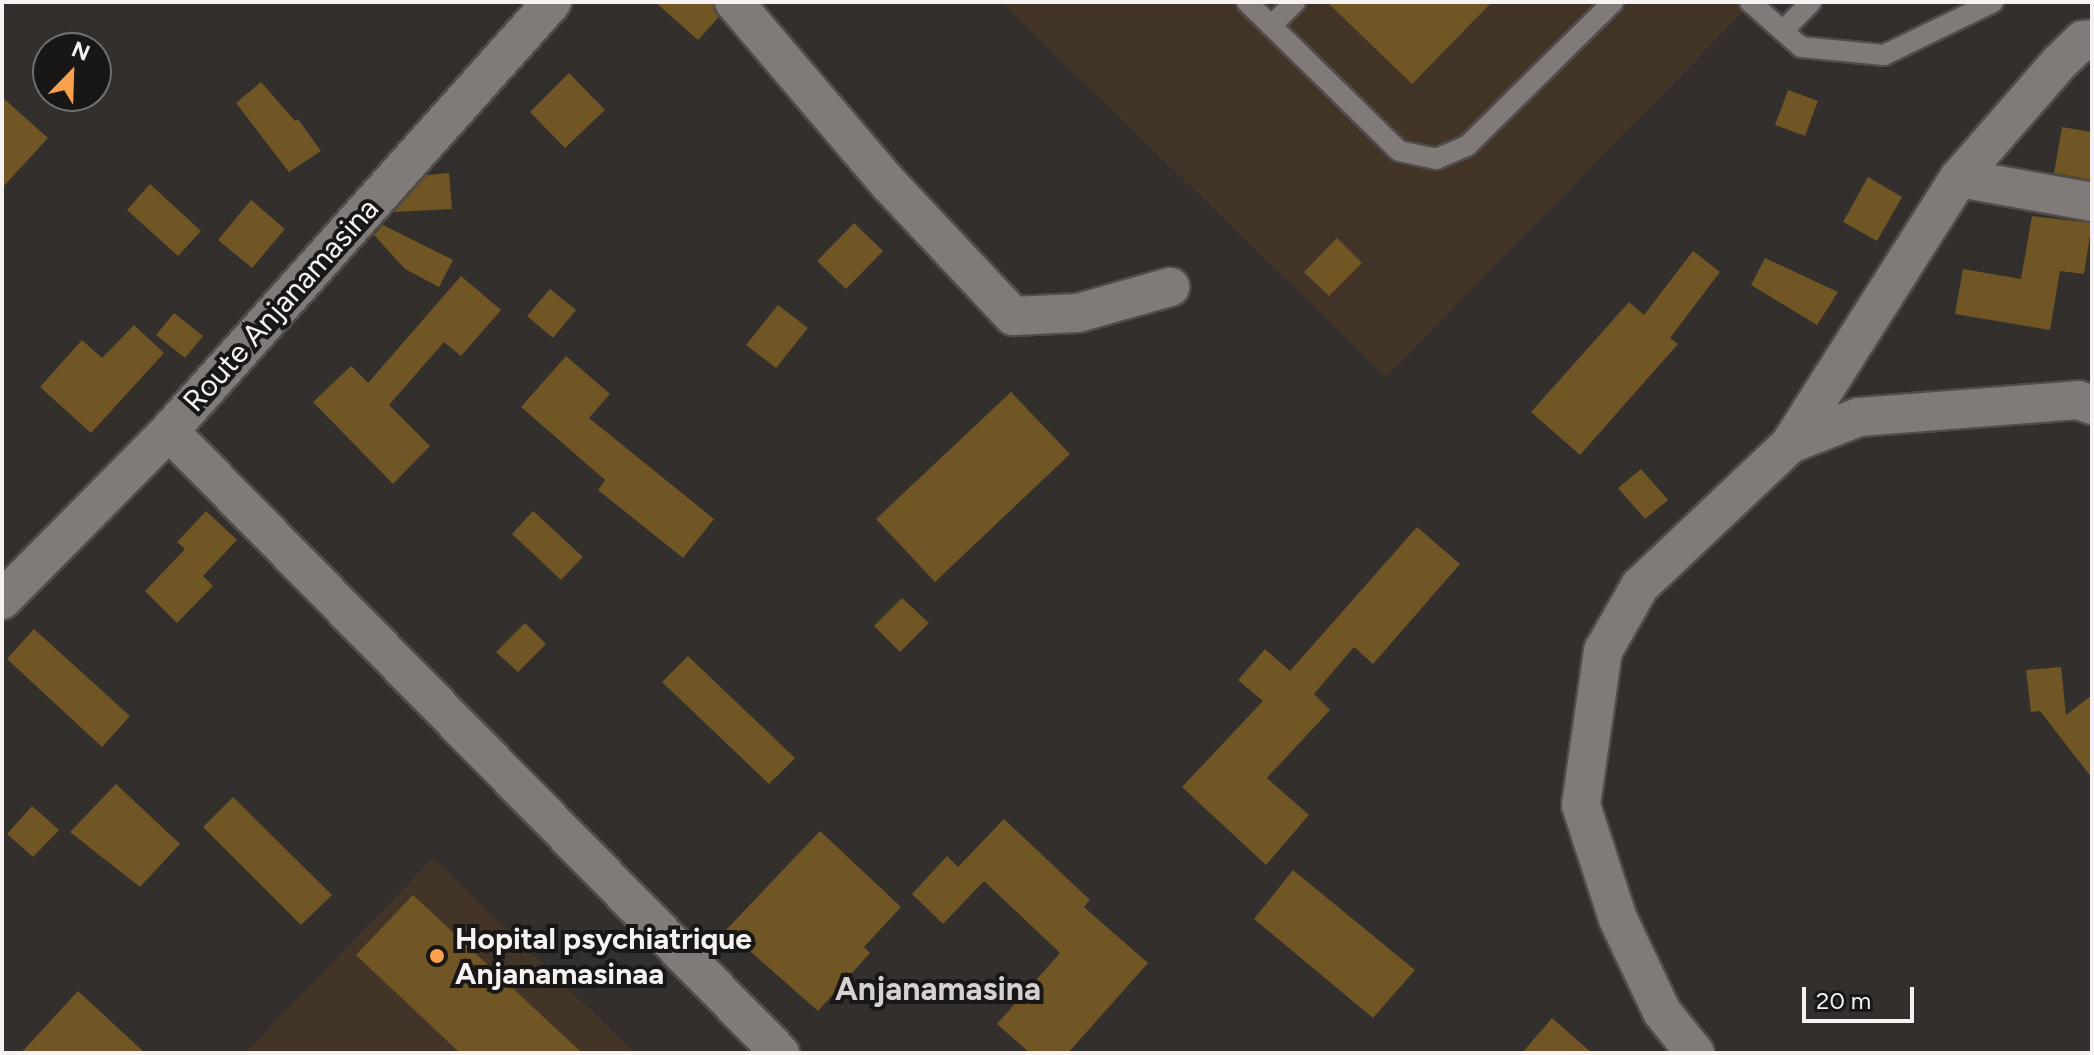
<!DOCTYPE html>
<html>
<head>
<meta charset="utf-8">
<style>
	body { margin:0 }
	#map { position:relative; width:2094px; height:1055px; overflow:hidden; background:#332f2d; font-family:Figtree,sans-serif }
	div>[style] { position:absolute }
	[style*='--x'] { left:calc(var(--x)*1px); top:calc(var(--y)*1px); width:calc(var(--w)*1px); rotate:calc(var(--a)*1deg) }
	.medical>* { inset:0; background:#433428 }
	.building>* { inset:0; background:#705525 }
	.roads { filter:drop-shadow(2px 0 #4f4c4a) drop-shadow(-2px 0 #4f4c4a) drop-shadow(0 2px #4f4c4a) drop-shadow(0 -2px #4f4c4a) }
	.lane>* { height:20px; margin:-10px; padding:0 10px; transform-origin:10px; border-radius:10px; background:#807b79 }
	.street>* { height:38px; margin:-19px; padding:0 19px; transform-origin:19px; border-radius:19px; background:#807b79 }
	.dots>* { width:22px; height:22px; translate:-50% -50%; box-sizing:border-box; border:4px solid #191716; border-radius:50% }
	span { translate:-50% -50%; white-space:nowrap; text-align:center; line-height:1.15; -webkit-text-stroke:8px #191716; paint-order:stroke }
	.street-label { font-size:30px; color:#f5f2f1 }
	.poi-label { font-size:30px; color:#f5f2f1; font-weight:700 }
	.left { translate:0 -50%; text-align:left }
	.neighbourhood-label { font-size:32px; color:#d6d1cf; font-weight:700 }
	.frame { position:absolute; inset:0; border:4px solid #f5f2f1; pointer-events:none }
	.north { position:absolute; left:32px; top:32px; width:80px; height:80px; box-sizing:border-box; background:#191716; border:2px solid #716f6e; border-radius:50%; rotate:23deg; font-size:22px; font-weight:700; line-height:32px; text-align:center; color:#f5f2f1 }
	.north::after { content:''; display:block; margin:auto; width:28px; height:36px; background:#f8a04b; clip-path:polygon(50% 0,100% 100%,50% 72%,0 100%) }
	.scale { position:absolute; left:1802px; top:987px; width:112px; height:36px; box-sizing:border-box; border:4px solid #f5f2f1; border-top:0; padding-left:10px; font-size:24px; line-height:28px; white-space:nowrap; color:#f5f2f1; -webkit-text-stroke:6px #191716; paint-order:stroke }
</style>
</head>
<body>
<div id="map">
	<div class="medical">
		<div style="clip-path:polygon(1001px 2px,1753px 2px,1386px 377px)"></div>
		<div style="clip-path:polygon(433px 858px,635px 1053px,245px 1053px)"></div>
	</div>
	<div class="building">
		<div style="clip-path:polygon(655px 2px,713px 2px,718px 18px,698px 40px)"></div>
		<div style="clip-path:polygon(1327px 2px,1492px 2px,1412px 84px)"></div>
		<div style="clip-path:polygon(569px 73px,605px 110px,565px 148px,530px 112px)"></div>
		<div style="clip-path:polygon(261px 82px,295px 121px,298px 119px,321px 151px,289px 172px,236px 103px)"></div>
		<div style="clip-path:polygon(1788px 90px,1818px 101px,1805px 136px,1775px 125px)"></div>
		<div style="clip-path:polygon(2px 97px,48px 138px,2px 188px)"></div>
		<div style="clip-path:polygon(2062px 127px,2092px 132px,2092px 180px,2054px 173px)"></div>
		<div style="clip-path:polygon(449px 173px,452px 209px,394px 212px,427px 175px)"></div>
		<div style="clip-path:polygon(1868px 177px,1902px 197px,1877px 241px,1843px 222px)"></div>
		<div style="clip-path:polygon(150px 184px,201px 231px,178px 256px,127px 210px)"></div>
		<div style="clip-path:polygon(251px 200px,285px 229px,252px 268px,218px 240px)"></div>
		<div style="clip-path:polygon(2032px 216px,2092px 223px,2084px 274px,2060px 271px,2050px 330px,1955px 314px,1963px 269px,2021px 279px)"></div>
		<div style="clip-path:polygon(854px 223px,883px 251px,846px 289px,817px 261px)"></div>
		<div style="clip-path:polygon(383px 225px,453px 260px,439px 287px,405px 269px,374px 235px)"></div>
		<div style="clip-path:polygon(1337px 238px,1362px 263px,1329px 296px,1304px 272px)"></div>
		<div style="clip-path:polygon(1693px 251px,1720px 272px,1670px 338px,1678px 344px,1580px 455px,1531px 412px,1629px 302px,1644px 315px)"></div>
		<div style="clip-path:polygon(1765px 258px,1838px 292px,1817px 325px,1751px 285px)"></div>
		<div style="clip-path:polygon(461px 276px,501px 310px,461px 356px,444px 342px,389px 405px,430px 446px,393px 484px,313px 402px,351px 366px,368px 383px)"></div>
		<div style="clip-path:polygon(550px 289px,576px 310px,553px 338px,527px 316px)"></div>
		<div style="clip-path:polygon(778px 305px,808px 328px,776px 368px,746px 345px)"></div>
		<div style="clip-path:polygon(174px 313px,203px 336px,185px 358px,156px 335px)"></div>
		<div style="clip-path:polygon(134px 325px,164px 353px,91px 433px,40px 387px,82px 340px,102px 358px)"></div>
		<div style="clip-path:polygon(566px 356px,610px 394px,589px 418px,714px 519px,683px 558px,598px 490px,605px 480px,521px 407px)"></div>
		<div style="clip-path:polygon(1011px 392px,1070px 454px,935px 582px,876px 519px)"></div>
		<div style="clip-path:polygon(1641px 469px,1668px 500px,1645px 519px,1618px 488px)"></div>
		<div style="clip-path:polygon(206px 511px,237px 540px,203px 576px,213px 586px,177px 623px,145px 591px,185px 549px,177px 542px)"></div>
		<div style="clip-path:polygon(533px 511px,583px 557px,561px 580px,512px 534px)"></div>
		<div style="clip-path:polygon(1417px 527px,1460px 564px,1373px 664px,1354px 647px,1314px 694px,1330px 710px,1267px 778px,1309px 815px,1266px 865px,1182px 787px,1263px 701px,1238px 680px,1265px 649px,1290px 671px)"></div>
		<div style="clip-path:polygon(902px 598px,929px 623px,900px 652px,874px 626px)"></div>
		<div style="clip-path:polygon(525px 623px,546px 644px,518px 672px,496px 652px)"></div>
		<div style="clip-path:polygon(34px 629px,130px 716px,102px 747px,7px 659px)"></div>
		<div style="clip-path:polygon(688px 656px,795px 758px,769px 784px,662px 682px)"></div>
		<div style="clip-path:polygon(2061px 667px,2066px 715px,2092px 695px,2092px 778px,2040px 711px,2031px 712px,2026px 670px)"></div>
		<div style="clip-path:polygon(116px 784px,180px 844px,140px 887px,70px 832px)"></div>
		<div style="clip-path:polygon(233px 797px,332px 895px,301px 925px,203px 827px)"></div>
		<div style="clip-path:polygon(32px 806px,59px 830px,33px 857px,7px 834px)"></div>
		<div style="clip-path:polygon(1004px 819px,1090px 900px,1084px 907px,1148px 963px,1068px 1053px,1030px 1053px,997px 1024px,1060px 953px,984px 881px,943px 924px,912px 894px,947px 856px,958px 867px)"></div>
		<div style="clip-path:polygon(820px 831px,901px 907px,864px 947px,870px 953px,818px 1011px,726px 930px)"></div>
		<div style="clip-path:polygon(1293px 870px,1415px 970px,1373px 1018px,1254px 919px)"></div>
		<div style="clip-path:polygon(413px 895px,582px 1053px,460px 1053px,356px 955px)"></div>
		<div style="clip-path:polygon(78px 991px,145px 1053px,21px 1053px)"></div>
		<div style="clip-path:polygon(1552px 1018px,1592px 1053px,1522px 1053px)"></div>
	</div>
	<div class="roads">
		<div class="lane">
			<div style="--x:1247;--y:2;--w:213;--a:44.4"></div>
			<div style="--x:1399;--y:151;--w:38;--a:12"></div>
			<div style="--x:1436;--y:159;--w:34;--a:-23"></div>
			<div style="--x:1467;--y:146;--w:205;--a:-44.6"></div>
			<div style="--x:1750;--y:2;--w:68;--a:41.4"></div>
			<div style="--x:1801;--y:47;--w:83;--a:5.5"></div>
			<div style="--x:1884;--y:55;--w:121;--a:-25.9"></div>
			<div style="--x:1271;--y:26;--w:34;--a:-45"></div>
			<div style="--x:1783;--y:31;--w:40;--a:-46"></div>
		</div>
		<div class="street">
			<div style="--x:734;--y:2;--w:240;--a:49.6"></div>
			<div style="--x:890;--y:185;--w:180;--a:46.8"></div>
			<div style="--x:1013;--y:316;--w:65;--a:-2.6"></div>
			<div style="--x:1078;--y:313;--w:96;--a:-15.8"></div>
			<div style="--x:1959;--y:178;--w:135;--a:10.2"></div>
			<div style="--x:169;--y:431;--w:872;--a:45.51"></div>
			<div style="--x:1790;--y:444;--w:315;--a:-57.6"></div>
			<div style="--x:1959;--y:178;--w:154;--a:-49"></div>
			<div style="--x:2060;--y:62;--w:32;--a:-44"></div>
			<div style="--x:2083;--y:40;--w:9;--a:-6"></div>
			<div style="--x:2;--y:600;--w:238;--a:-45.3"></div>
			<div style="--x:169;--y:431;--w:575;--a:-48.24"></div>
			<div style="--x:1695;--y:1053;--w:53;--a:-128.8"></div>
			<div style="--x:1662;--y:1012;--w:103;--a:-115.3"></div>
			<div style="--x:1618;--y:919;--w:120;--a:-108"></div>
			<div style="--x:1581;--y:805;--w:156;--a:-81.9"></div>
			<div style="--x:1603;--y:651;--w:75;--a:-60.4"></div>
			<div style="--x:1640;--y:586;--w:207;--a:-43.4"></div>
			<div style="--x:1790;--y:444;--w:74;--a:-21.4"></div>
			<div style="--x:1859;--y:417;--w:220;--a:-4.4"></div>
			<div style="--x:2078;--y:400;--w:15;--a:20"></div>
		</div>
	</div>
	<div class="dots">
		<div style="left:437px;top:956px;background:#f8a04b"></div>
	</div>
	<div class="street-label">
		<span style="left:281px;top:305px;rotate:-48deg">Route Anjanamasina</span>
	</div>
	<div class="poi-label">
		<span class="left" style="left:455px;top:956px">Hopital psychiatrique<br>Anjanamasinaa</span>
	</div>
	<div class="neighbourhood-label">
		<span style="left:938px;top:989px">Anjanamasina</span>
	</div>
	<div class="frame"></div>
	<div class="north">N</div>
	<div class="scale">20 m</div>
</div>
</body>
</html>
